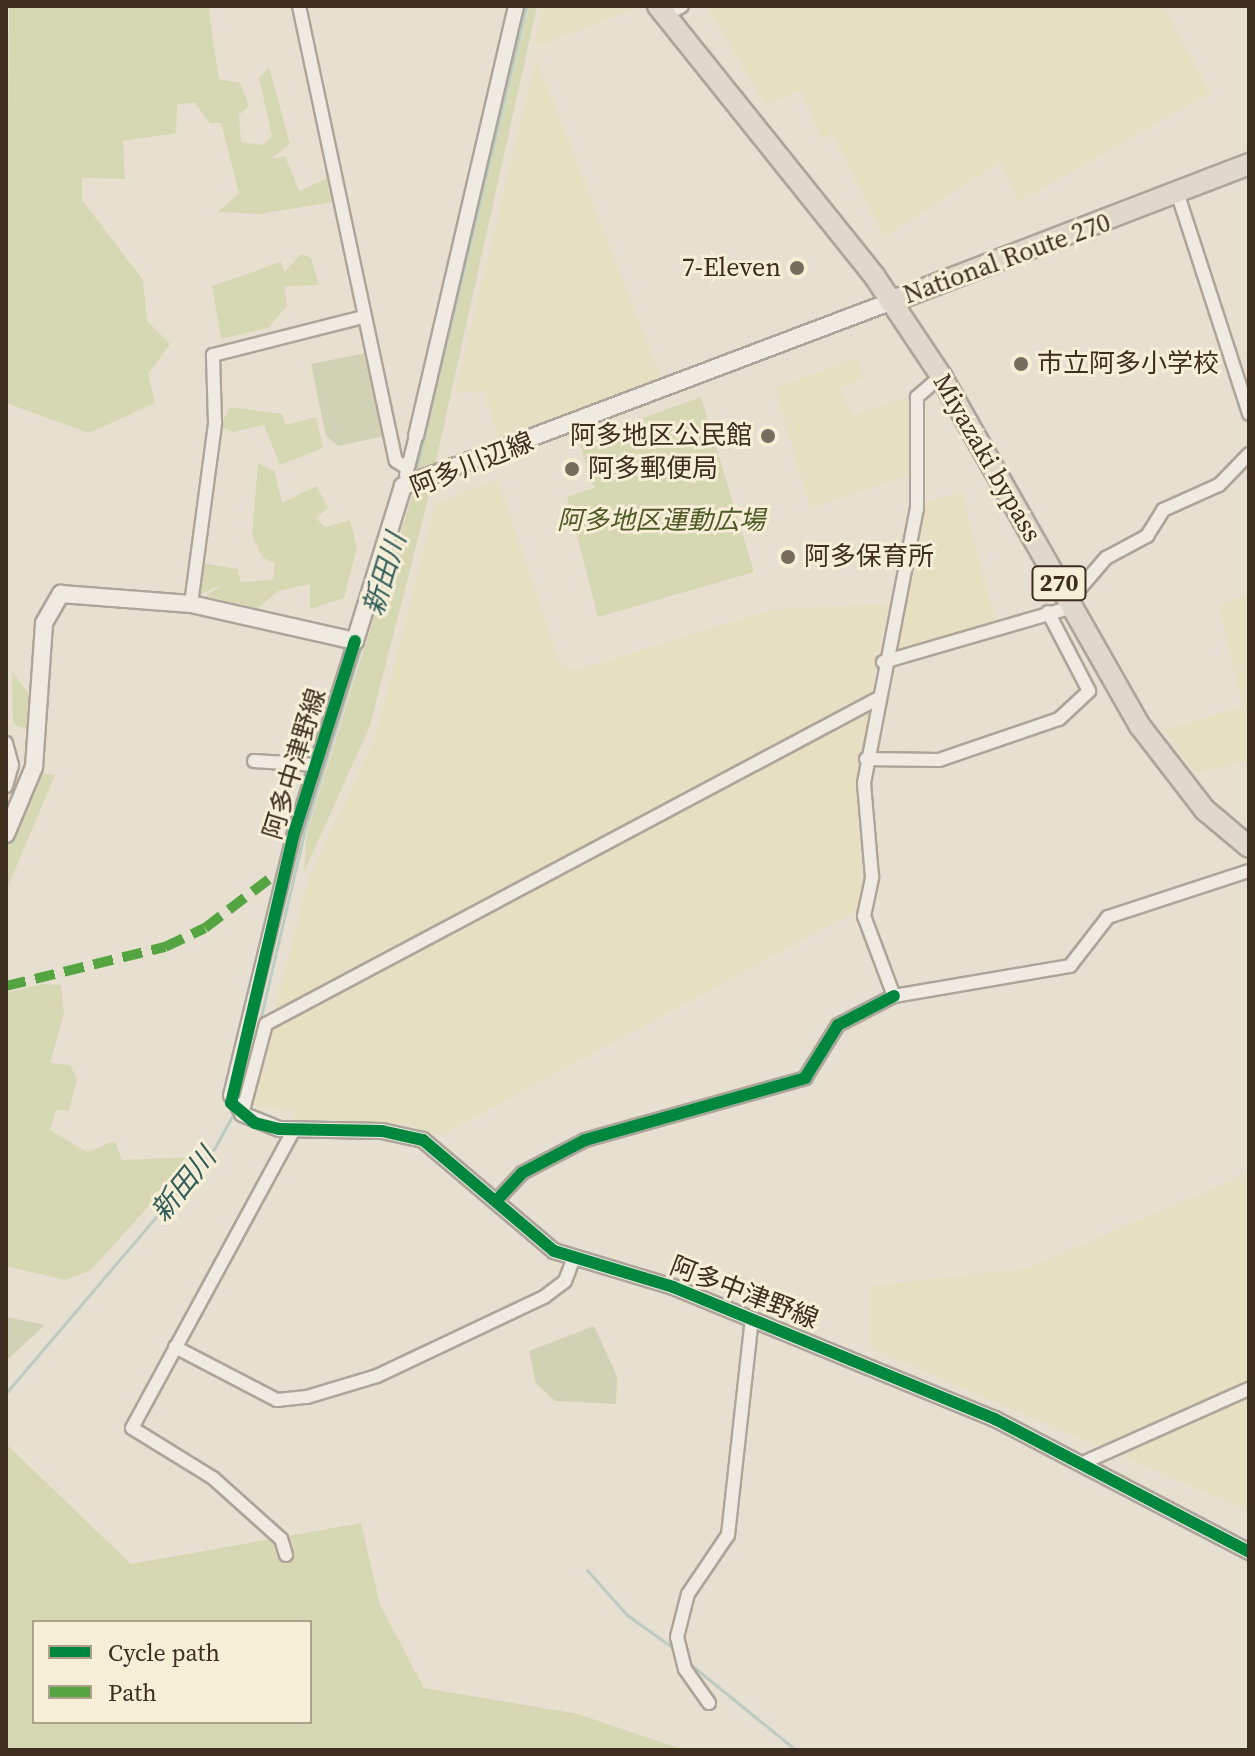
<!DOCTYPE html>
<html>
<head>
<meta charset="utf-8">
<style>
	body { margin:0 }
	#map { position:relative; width:1255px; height:1756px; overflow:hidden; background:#e7e0d1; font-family:"Source Serif 4","Noto Sans JP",serif }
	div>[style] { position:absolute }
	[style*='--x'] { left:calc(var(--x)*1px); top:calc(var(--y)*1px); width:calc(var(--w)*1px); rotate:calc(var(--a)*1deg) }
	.farmland>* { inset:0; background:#e6dfc2 }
	.green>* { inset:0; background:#d6d7b3 }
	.cemetery>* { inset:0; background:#d1d1b3 }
	.stream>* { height:3px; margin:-1.5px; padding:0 1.5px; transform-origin:1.5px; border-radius:1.5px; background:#bcccc2 }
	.roads { filter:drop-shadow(2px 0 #ada599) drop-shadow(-2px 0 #ada599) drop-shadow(0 2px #ada599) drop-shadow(0 -2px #ada599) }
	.minor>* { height:12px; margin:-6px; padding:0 6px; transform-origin:6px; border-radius:6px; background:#efebe3 }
	.tertiary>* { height:14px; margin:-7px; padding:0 7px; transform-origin:7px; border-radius:7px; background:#efebe3 }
	.secondary>* { height:16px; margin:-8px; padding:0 8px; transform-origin:8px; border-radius:8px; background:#efebe3 }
	.trunk>* { height:20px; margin:-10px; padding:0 10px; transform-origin:10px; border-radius:10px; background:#e0d9cb }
	.quiet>* { height:10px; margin-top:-5px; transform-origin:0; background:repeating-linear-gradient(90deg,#54a441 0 20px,transparent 0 30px) }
	.cycleway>* { height:12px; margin:-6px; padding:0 6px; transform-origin:6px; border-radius:6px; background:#00873e }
	.dots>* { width:22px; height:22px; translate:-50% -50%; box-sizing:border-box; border:4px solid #f7eed8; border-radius:50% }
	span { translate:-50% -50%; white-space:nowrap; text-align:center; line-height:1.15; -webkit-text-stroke:6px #f7eed8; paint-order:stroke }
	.shield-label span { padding:2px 6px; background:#f7eed8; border:2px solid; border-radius:6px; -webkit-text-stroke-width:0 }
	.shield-label { font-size:24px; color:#3d2e20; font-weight:700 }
	.street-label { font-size:26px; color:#3d2e20 }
	.poi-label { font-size:26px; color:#3d2e20 }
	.right { translate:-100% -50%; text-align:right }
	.left { translate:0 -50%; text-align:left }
	.park-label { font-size:26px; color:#4d5a26; font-style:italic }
	.water-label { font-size:28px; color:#2f5d5a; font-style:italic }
	.frame { position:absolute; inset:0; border:8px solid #3d2e20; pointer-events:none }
	.legend { position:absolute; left:32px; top:1620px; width:280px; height:104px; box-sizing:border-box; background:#f7eed8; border:2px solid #ada18e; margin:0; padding:10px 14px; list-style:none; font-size:24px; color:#3d2e20 }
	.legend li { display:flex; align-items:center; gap:16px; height:40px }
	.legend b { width:40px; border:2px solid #ada18e }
</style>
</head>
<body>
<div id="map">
	<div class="farmland">
		<div style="clip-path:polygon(543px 6px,641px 6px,540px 46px,534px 41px)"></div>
		<div style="clip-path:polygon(707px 6px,1163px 6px,1210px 93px,1019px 202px,1001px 162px,884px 237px,833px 134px,821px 139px,802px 91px,765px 104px)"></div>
		<div style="clip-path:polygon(536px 59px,662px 380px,500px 444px,485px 391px,455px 393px)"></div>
		<div style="clip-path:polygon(858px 357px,864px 379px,841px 388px,852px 416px,908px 397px,912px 474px,810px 508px,775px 388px)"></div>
		<div style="clip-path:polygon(497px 479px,561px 666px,577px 670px,770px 610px,890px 603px,876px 659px,857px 821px,867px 888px,857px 911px,440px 1136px,402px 1124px,295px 1119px,293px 1111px,251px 1106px,308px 880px,376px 736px,435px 503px)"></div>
		<div style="clip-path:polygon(962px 492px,995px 620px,890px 654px,922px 503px)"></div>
		<div style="clip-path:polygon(1249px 594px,1249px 761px,1195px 773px,1164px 730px,1242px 707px,1219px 605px)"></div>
		<div style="clip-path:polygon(1249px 1173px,1249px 1511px,870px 1348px,870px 1286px,1027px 1268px)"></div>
	</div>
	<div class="green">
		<div style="clip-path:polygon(9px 6px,208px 6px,219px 79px,240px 83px,249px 106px,239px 115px,241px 142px,264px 145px,272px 136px,259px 78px,269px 67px,290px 144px,271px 159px,285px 156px,299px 191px,326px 179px,323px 143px,333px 202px,259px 214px,218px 212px,239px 193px,221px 123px,210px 123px,195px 103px,177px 104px,176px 133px,123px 141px,125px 179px,82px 178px,82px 200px,143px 280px,147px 321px,170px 344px,148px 374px,155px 403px,89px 433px,6px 403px)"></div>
		<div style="clip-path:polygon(529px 6px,537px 6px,435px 465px,416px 476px)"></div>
		<div style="clip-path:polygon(301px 254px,311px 258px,319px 285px,284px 286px,287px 306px,268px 328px,221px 339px,212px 286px,281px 262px,285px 272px)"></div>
		<div style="clip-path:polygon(701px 397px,754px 572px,598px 617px,567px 497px,594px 488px,579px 441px)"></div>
		<div style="clip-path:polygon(230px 407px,282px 414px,286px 425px,316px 417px,323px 448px,280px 465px,264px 425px,232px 432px,220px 426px)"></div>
		<div style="clip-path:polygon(258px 463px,274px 471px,282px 503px,316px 486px,328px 507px,316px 518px,325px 527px,350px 520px,357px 548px,344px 598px,310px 609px,310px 584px,278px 591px,258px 608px,205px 596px,226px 583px,196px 596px,202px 563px,237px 569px,241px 582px,273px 580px,275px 563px,263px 558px,252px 536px)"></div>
		<div style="clip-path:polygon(431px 487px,370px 726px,304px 872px,307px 832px,392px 559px,413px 493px)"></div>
		<div style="clip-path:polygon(12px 672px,32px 698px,31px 731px,13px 724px)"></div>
		<div style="clip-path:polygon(40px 773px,55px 775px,6px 891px,6px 829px,17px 829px)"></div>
		<div style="clip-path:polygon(42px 984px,61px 985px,64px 1013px,50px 1063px,70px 1065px,77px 1079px,69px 1111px,56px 1110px,50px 1130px,87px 1152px,115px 1141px,122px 1160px,193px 1157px,91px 1270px,65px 1280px,6px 1266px,6px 993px)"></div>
		<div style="clip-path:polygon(evenodd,6px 1444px,131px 1564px,361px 1523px,380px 1605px,424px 1688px,578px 1714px,685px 1750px,6px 1750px,6px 1444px,34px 1622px,310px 1622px,310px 1722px,34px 1722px,34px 1622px)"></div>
	</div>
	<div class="cemetery">
		<div style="clip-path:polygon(367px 353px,385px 436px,338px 446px,326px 436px,311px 364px)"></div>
		<div style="clip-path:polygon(6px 1317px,45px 1325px,6px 1361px)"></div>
		<div style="clip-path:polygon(594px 1326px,617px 1376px,616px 1404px,555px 1401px,536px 1383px,529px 1351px)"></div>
	</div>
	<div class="stream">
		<div style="--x:415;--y:473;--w:480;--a:-76.6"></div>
		<div style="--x:254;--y:1046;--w:220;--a:-76.8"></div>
		<div style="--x:304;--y:832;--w:268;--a:-72.9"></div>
		<div style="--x:6;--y:1393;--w:321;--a:-49.6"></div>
		<div style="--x:214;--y:1149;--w:43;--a:-61.1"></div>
		<div style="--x:587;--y:1570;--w:60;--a:48.4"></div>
		<div style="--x:627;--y:1615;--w:60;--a:35.5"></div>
		<div style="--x:690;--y:1664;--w:136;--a:39.1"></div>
	</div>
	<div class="roads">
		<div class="minor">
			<div style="--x:299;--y:6;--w:465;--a:78"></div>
			<div style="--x:396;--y:461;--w:13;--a:32"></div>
			<div style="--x:666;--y:15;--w:18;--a:-29"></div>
			<div style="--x:1178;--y:195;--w:230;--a:72"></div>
			<div style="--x:406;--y:475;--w:40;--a:-75.6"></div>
			<div style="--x:1069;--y:601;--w:57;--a:-49.3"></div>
			<div style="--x:1106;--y:558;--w:47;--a:-28.2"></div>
			<div style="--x:1147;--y:536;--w:31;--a:-58"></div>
			<div style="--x:1163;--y:510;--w:61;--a:-24.1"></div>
			<div style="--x:1219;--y:485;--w:43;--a:-45.9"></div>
			<div style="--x:191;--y:604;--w:183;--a:-82.4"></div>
			<div style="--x:215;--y:423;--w:68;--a:-91.7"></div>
			<div style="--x:213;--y:355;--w:155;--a:-14.2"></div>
			<div style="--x:355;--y:641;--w:201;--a:107.6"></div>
			<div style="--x:294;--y:833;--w:270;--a:103.7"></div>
			<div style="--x:230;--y:1095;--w:22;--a:58"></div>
			<div style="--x:242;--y:1114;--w:93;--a:-75.1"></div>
			<div style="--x:266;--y:1024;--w:692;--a:-28.01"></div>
			<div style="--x:883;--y:662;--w:197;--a:-16.2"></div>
			<div style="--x:6;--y:743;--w:23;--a:75"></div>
			<div style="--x:12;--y:765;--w:22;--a:106"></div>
			<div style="--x:866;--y:759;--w:73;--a:0.8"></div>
			<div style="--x:939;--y:760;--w:127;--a:-18.9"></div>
			<div style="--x:1059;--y:719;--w:41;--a:-43"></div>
			<div style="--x:1089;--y:691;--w:89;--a:-117.4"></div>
			<div style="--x:254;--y:761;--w:62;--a:3.7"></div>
			<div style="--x:894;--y:996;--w:85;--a:-110.6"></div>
			<div style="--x:864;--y:916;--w:40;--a:-78"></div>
			<div style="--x:872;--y:877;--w:94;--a:-94.9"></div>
			<div style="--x:864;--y:783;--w:279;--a:-79.1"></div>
			<div style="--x:917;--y:509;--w:112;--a:-90"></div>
			<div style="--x:917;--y:397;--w:32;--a:-41"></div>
			<div style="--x:497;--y:1200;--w:37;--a:-47"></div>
			<div style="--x:522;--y:1173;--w:71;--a:-27.6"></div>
			<div style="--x:585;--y:1140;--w:229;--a:-15.7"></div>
			<div style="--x:805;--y:1078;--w:62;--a:-58.1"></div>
			<div style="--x:838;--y:1025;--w:63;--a:-27.4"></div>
			<div style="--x:894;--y:996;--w:179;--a:-9.7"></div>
			<div style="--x:1070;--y:966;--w:62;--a:-52.2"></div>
			<div style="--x:1108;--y:917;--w:148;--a:-18.1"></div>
			<div style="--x:175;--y:1347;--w:115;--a:27.5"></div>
			<div style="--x:277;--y:1400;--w:30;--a:-6"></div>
			<div style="--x:307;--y:1397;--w:73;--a:-16.7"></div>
			<div style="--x:377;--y:1376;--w:185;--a:-25.3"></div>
			<div style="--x:544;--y:1297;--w:26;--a:-37"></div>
			<div style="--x:565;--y:1281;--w:22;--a:-69"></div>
			<div style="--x:1087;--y:1461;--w:177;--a:-24"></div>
			<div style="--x:286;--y:1555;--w:17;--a:-107"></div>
			<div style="--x:281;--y:1539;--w:91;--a:-138.1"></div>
			<div style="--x:213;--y:1478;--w:95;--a:-148.3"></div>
			<div style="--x:132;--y:1428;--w:338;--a:-61.5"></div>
			<div style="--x:709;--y:1703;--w:42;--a:-125.2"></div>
			<div style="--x:685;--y:1669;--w:33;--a:-104"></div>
			<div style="--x:677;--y:1637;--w:44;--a:-75.7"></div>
			<div style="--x:688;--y:1594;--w:71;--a:-55.9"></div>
			<div style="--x:728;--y:1535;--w:218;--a:-83.7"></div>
		</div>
		<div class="tertiary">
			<div style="--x:416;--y:436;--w:441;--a:-76.9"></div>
			<div style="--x:242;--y:1114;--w:40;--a:22"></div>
			<div style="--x:279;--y:1129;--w:103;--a:1.1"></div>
			<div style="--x:382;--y:1131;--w:42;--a:12.4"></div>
			<div style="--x:423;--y:1140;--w:172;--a:40.3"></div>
			<div style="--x:554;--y:1251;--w:124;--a:16.8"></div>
			<div style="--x:673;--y:1287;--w:348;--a:22.3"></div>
			<div style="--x:995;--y:1419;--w:287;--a:27.6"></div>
		</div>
		<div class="secondary">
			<div style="--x:6;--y:834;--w:73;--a:-67.3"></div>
			<div style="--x:34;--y:767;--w:144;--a:-86"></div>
			<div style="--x:44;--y:623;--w:34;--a:-60"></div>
			<div style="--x:61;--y:594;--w:130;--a:4.4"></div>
			<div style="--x:191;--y:604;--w:168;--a:12.7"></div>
			<div style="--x:355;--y:641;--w:162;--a:-72.8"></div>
			<div style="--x:403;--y:486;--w:521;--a:-20.7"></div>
		</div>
		<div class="trunk">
			<div style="--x:658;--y:6;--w:347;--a:51.3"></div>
			<div style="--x:875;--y:277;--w:119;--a:56.3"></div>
			<div style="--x:941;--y:376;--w:403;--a:60.4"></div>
			<div style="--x:1140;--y:726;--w:106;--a:52.3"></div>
			<div style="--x:1205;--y:810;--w:57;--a:40.1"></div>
			<div style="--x:890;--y:302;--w:385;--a:-21"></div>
		</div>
	</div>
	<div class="quiet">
		<div style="--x:6;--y:986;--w:164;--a:-13.8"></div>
		<div style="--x:165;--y:947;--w:44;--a:-25.4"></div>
		<div style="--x:205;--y:928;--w:84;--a:-37.3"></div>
	</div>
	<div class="cycleway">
		<div style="--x:355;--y:641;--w:201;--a:107.6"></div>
		<div style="--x:294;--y:833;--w:277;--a:103.1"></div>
		<div style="--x:231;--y:1103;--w:31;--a:40"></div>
		<div style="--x:255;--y:1123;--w:25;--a:14"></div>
		<div style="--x:279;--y:1129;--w:103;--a:1.1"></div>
		<div style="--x:382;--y:1131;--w:42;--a:12.4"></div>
		<div style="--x:423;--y:1140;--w:172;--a:40.3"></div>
		<div style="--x:554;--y:1251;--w:124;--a:16.8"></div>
		<div style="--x:673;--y:1287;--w:348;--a:22.3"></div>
		<div style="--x:995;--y:1419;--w:287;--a:27.6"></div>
		<div style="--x:497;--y:1200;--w:37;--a:-47"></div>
		<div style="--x:522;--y:1173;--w:71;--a:-27.6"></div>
		<div style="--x:585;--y:1140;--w:229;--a:-15.7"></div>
		<div style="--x:805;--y:1078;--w:62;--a:-58.1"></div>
		<div style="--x:838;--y:1025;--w:63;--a:-27.4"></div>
	</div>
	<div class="dots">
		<div style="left:797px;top:268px;background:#786c5e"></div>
		<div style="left:1021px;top:364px;background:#786c5e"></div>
		<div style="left:768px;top:436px;background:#786c5e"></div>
		<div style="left:572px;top:469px;background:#786c5e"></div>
		<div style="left:788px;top:557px;background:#786c5e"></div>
	</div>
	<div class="shield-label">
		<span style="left:1059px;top:583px">270</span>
	</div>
	<div class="street-label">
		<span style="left:1007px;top:259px;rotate:-20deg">National Route 270</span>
		<span style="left:987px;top:458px;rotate:60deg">Miyazaki bypass</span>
		<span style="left:472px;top:465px;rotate:-22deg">阿多川辺線</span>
		<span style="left:295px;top:764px;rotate:-73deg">阿多中津野線</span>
		<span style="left:744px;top:1293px;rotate:21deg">阿多中津野線</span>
	</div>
	<div class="poi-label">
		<span class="right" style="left:781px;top:268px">7-Eleven</span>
		<span class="left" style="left:1037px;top:364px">市立阿多小学校</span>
		<span class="right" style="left:752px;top:436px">阿多地区公民館</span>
		<span class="left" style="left:588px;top:469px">阿多郵便局</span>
		<span class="left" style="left:804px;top:557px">阿多保育所</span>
	</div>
	<div class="park-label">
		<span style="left:661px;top:521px">阿多地区運動広場</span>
	</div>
	<div class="water-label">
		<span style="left:384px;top:574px;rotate:-73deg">新田川</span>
		<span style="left:183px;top:1184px;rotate:-51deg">新田川</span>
	</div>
	<div class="frame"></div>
	<ul class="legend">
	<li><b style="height:10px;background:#00873e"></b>Cycle path</li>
	<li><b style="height:10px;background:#54a441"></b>Path</li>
	</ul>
</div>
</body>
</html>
